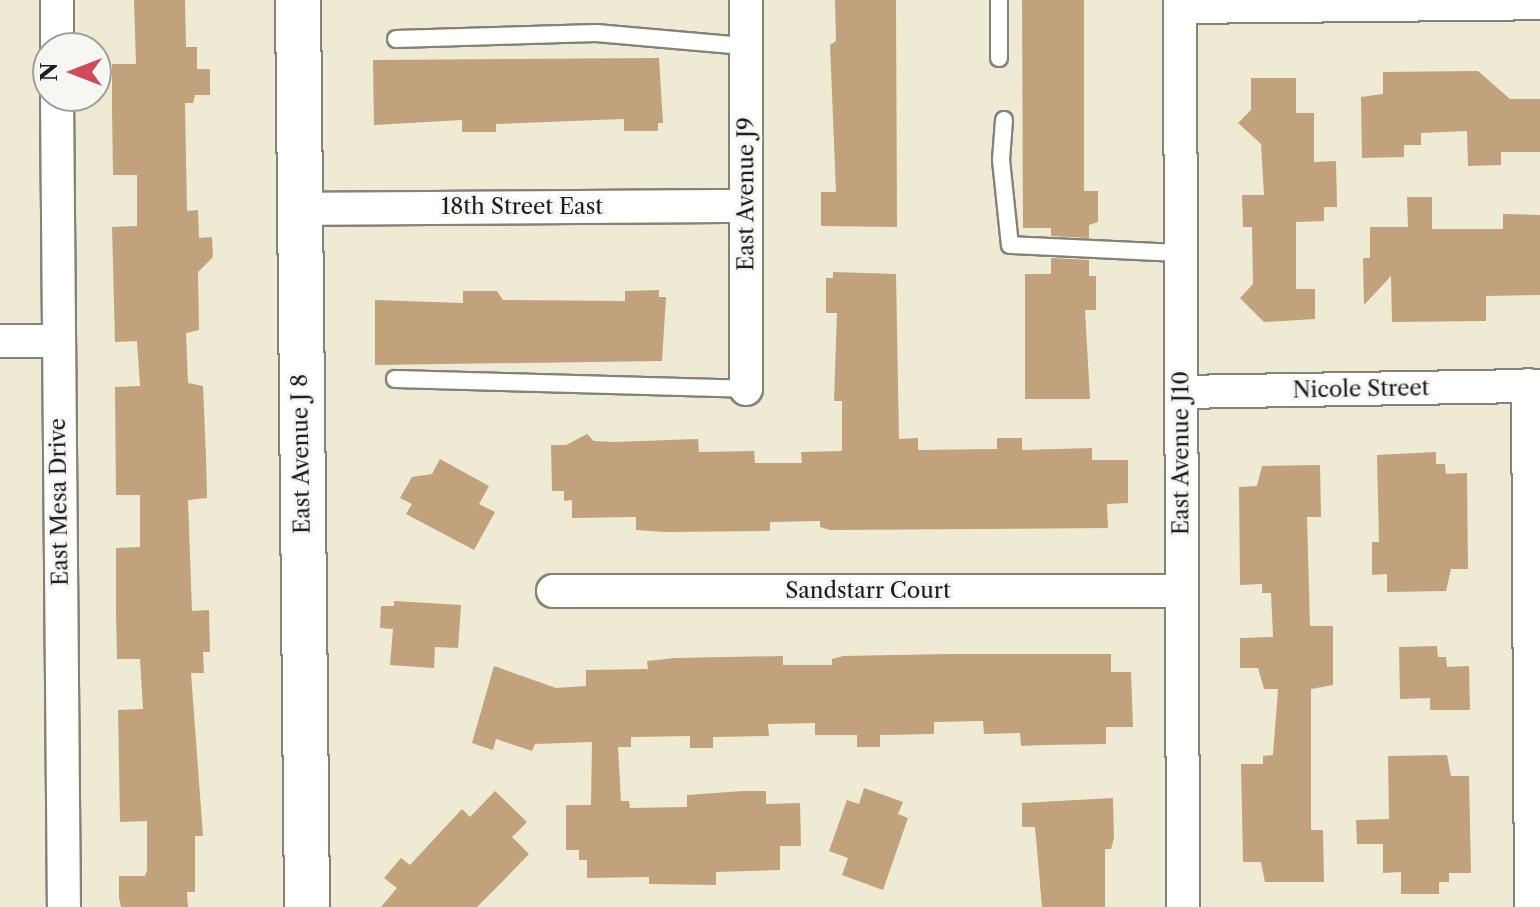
<!DOCTYPE html>
<html>
<head>
<meta charset="utf-8">
<style>
	body { margin:0 }
	#map { position:relative; width:1540px; height:907px; overflow:hidden; background:#eeead3; font-family:"Libre Caslon Text",serif }
	div>[style] { position:absolute }
	[style*='--x'] { left:calc(var(--x)*1px); top:calc(var(--y)*1px); width:calc(var(--w)*1px); rotate:calc(var(--a)*1deg) }
	.building>* { inset:0; background:#c1a27c }
	.roads { filter:drop-shadow(2px 0 #858378) drop-shadow(-2px 0 #858378) drop-shadow(0 2px #858378) drop-shadow(0 -2px #858378) }
	.lane>* { height:16px; margin:-8px; padding:0 8px; transform-origin:8px; border-radius:8px; background:#fff }
	.street>* { height:32px; margin:-16px; padding:0 16px; transform-origin:16px; border-radius:16px; background:#fff }
	.secondary>* { height:44px; margin:-22px; padding:0 22px; transform-origin:22px; border-radius:22px; background:#fff }
	span { translate:-50% -50%; white-space:nowrap; text-align:center; line-height:1.15; -webkit-text-stroke:6px #f6f6f2; paint-order:stroke }
	.street-label { font-size:22px; color:#1c1c1c }
	.north { position:absolute; left:32px; top:32px; width:80px; height:80px; box-sizing:border-box; background:#f6f6f2; border:2px solid #9f9f9c; border-radius:50%; rotate:270deg; font-size:22px; font-weight:700; line-height:32px; text-align:center; color:#1c1c1c }
	.north::after { content:''; display:block; margin:auto; width:28px; height:36px; background:#d1495b; clip-path:polygon(50% 0,100% 100%,50% 72%,0 100%) }
</style>
</head>
<body>
<div id="map">
	<div class="building">
		<div style="clip-path:polygon(134px 0,185px 0,186px 47px,197px 47px,197px 69px,210px 69px,210px 95px,195px 95px,193px 103px,185px 103px,187px 211px,198px 210px,199px 238px,212px 237px,213px 257px,198px 272px,199px 330px,186px 333px,188px 383px,203px 386px,206px 457px,207px 498px,188px 500px,192px 611px,209px 610px,210px 652px,203px 652px,204px 673px,191px 673px,203px 836px,195px 836px,195px 892px,187px 892px,188px 907px,121px 907px,119px 898px,119px 876px,145px 876px,147px 870px,147px 821px,120px 822px,118px 710px,143px 709px,140px 659px,117px 659px,116px 613px,116px 548px,140px 547px,140px 495px,116px 495px,115px 387px,140px 386px,137px 341px,115px 342px,112px 227px,137px 226px,137px 175px,113px 175px,112px 110px,112px 64px,136px 64px)"></div>
		<div style="clip-path:polygon(835px 0,896px 0,897px 227px,821px 226px,821px 192px,836px 192px,830px 45px,836px 41px)"></div>
		<div style="clip-path:polygon(1022px 0,1084px 0,1084px 191px,1098px 191px,1098px 222px,1089px 225px,1089px 238px,1051px 236px,1051px 228px,1023px 228px)"></div>
		<div style="clip-path:polygon(659px 58px,663px 123px,658px 123px,658px 131px,624px 131px,624px 119px,496px 124px,496px 132px,462px 132px,462px 120px,374px 125px,373px 60px)"></div>
		<div style="clip-path:polygon(1478px 71px,1510px 99px,1540px 99px,1540px 152px,1501px 152px,1501px 165px,1468px 166px,1467px 131px,1421px 133px,1421px 145px,1404px 145px,1404px 157px,1362px 158px,1361px 97px,1383px 94px,1383px 72px)"></div>
		<div style="clip-path:polygon(1251px 78px,1296px 78px,1296px 113px,1314px 113px,1314px 162px,1336px 161px,1337px 207px,1324px 207px,1324px 221px,1296px 222px,1296px 289px,1315px 289px,1315px 319px,1264px 322px,1240px 298px,1253px 284px,1252px 227px,1243px 227px,1242px 195px,1264px 195px,1261px 144px,1238px 123px,1251px 110px)"></div>
		<div style="clip-path:polygon(1407px 197px,1432px 197px,1432px 229px,1503px 229px,1503px 214px,1540px 215px,1540px 295px,1486px 296px,1486px 321px,1392px 322px,1391px 276px,1364px 305px,1363px 258px,1370px 258px,1370px 227px,1408px 227px)"></div>
		<div style="clip-path:polygon(1051px 258px,1089px 260px,1089px 276px,1096px 276px,1096px 310px,1085px 310px,1090px 399px,1025px 399px,1025px 274px,1051px 274px)"></div>
		<div style="clip-path:polygon(833px 272px,896px 274px,899px 439px,918px 438px,918px 450px,997px 449px,997px 438px,1022px 438px,1022px 450px,1092px 448px,1092px 460px,1128px 460px,1128px 503px,1107px 504px,1108px 528px,830px 530px,820px 527px,820px 521px,770px 522px,770px 531px,665px 532px,636px 530px,636px 517px,572px 518px,572px 500px,564px 501px,564px 491px,552px 491px,551px 445px,566px 445px,587px 434px,594px 441px,614px 442px,698px 439px,699px 452px,754px 451px,755px 463px,802px 463px,801px 452px,842px 451px,842px 401px,834px 401px,837px 313px,826px 313px,826px 278px,833px 278px)"></div>
		<div style="clip-path:polygon(659px 290px,659px 297px,666px 297px,662px 361px,375px 365px,375px 300px,463px 303px,463px 291px,497px 291px,503px 300px,625px 301px,625px 291px)"></div>
		<div style="clip-path:polygon(1436px 452px,1436px 464px,1445px 464px,1446px 474px,1467px 473px,1468px 569px,1451px 569px,1446px 591px,1387px 592px,1387px 574px,1372px 575px,1372px 542px,1379px 542px,1377px 455px)"></div>
		<div style="clip-path:polygon(440px 459px,489px 486px,479px 504px,495px 512px,474px 550px,406px 514px,412px 504px,400px 498px,412px 477px,432px 474px)"></div>
		<div style="clip-path:polygon(1320px 465px,1321px 517px,1307px 517px,1310px 626px,1333px 626px,1333px 685px,1311px 689px,1311px 830px,1323px 830px,1324px 882px,1265px 882px,1261px 862px,1243px 862px,1241px 764px,1263px 764px,1263px 756px,1273px 755px,1278px 689px,1264px 689px,1258px 668px,1240px 668px,1240px 638px,1273px 637px,1271px 593px,1262px 593px,1262px 584px,1240px 585px,1239px 487px,1257px 486px,1262px 466px)"></div>
		<div style="clip-path:polygon(394px 601px,461px 605px,458px 648px,435px 647px,434px 668px,390px 665px,393px 629px,380px 628px,381px 606px,394px 606px)"></div>
		<div style="clip-path:polygon(1437px 646px,1438px 657px,1446px 657px,1447px 667px,1469px 666px,1470px 710px,1430px 710px,1430px 698px,1400px 699px,1399px 647px)"></div>
		<div style="clip-path:polygon(948px 654px,1111px 654px,1111px 672px,1131px 672px,1133px 727px,1106px 727px,1106px 744px,1044px 745px,1021px 746px,1020px 733px,984px 734px,983px 721px,934px 722px,934px 734px,880px 735px,880px 747px,857px 747px,857px 735px,815px 735px,815px 723px,768px 724px,769px 736px,713px 737px,713px 748px,690px 748px,690px 736px,631px 737px,631px 747px,618px 747px,621px 801px,629px 801px,630px 808px,687px 807px,687px 795px,743px 791px,766px 791px,766px 804px,800px 803px,801px 846px,780px 846px,780px 870px,716px 872px,716px 885px,649px 884px,649px 877px,587px 878px,587px 860px,579px 860px,579px 850px,566px 850px,566px 805px,591px 805px,592px 742px,535px 744px,532px 751px,496px 739px,493px 750px,472px 743px,494px 666px,556px 688px,586px 686px,586px 670px,648px 669px,647px 661px,675px 658px,783px 656px,783px 665px,832px 665px,832px 659px,843px 656px)"></div>
		<div style="clip-path:polygon(1447px 755px,1451px 776px,1469px 776px,1471px 873px,1449px 873px,1449px 882px,1439px 882px,1439px 894px,1401px 894px,1401px 872px,1383px 873px,1383px 844px,1357px 844px,1356px 820px,1389px 819px,1388px 756px)"></div>
		<div style="clip-path:polygon(864px 788px,903px 802px,898px 814px,908px 818px,883px 890px,842px 875px,848px 858px,829px 851px,847px 800px,859px 804px)"></div>
		<div style="clip-path:polygon(495px 791px,527px 822px,512px 837px,529px 854px,500px 884px,477px 907px,381px 907px,397px 888px,384px 878px,401px 858px,410px 865px,462px 809px,470px 817px)"></div>
		<div style="clip-path:polygon(1113px 798px,1114px 838px,1111px 849px,1105px 849px,1105px 907px,1042px 907px,1035px 827px,1022px 827px,1022px 803px)"></div>
	</div>
	<div class="roads">
		<div class="lane">
			<div style="--x:396;--y:39;--w:200;--a:-1.7"></div>
			<div style="--x:596;--y:33;--w:151;--a:5"></div>
			<div style="--x:999;--y:58;--w:58;--a:-90"></div>
			<div style="--x:1004;--y:120;--w:40;--a:94.3"></div>
			<div style="--x:1001;--y:160;--w:85;--a:84"></div>
			<div style="--x:1010;--y:245;--w:171;--a:2.7"></div>
			<div style="--x:395;--y:379;--w:351;--a:1.6"></div>
		</div>
		<div class="street">
			<div style="--x:57;--y:0;--w:48;--a:90"></div>
			<div style="--x:746;--y:0;--w:389;--a:90"></div>
			<div style="--x:1180;--y:0;--w:907;--a:89.81"></div>
			<div style="--x:1180;--y:7;--w:360;--a:-0.6"></div>
			<div style="--x:57;--y:96;--w:811;--a:89.51"></div>
			<div style="--x:298;--y:209;--w:448;--a:-0.4"></div>
			<div style="--x:0;--y:341;--w:57;--a:0"></div>
			<div style="--x:1528;--y:385;--w:522;--a:89.67"></div>
			<div style="--x:1181;--y:392;--w:359;--a:-1"></div>
			<div style="--x:553;--y:591;--w:629;--a:0"></div>
		</div>
		<div class="secondary">
			<div style="--x:298;--y:0;--w:907;--a:89.43"></div>
		</div>
	</div>
	<div class="street-label">
		<span style="left:746px;top:194px;rotate:-90deg">East Avenue J9</span>
		<span style="left:522px;top:207px">18th Street East</span>
		<span style="left:1361px;top:389px;rotate:-1deg">Nicole Street</span>
		<span style="left:1181px;top:453px;rotate:-90deg">East Avenue J10</span>
		<span style="left:301px;top:454px;rotate:-91deg">East Avenue J 8</span>
		<span style="left:59px;top:502px;rotate:-91deg">East Mesa Drive</span>
		<span style="left:868px;top:591px">Sandstarr Court</span>
	</div>
	<div class="north">N</div>
</div>
</body>
</html>
